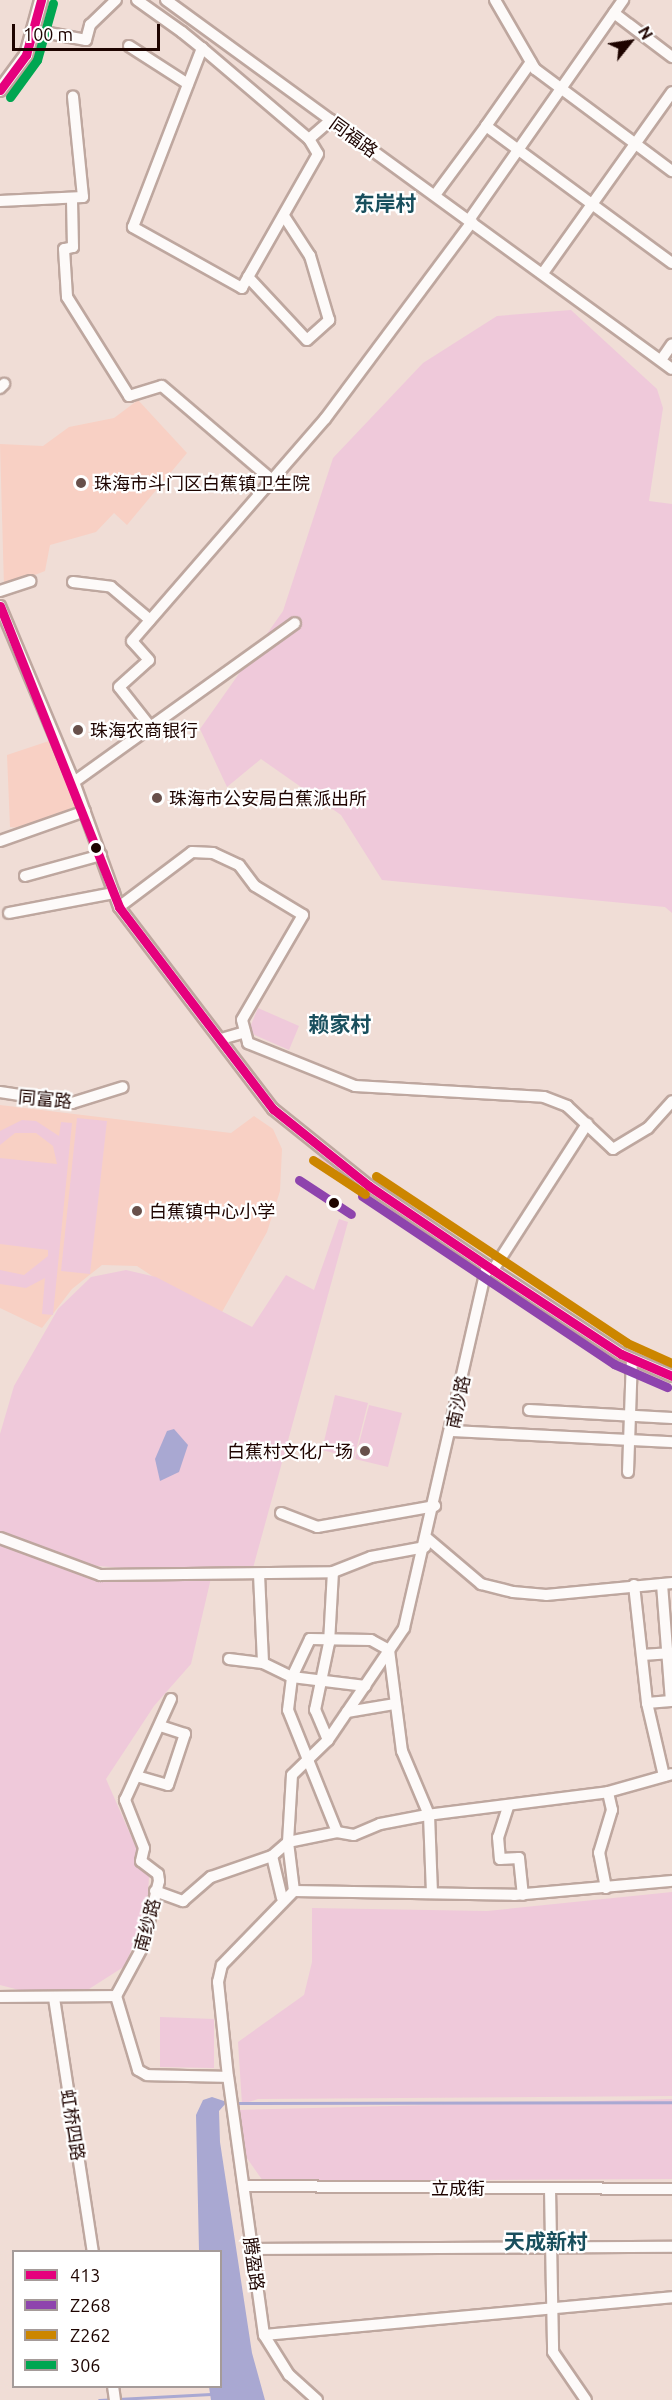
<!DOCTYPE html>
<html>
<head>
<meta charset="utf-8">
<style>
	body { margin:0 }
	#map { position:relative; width:672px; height:2400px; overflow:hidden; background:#f0ddd6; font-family:Ubuntu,"Noto Sans SC",sans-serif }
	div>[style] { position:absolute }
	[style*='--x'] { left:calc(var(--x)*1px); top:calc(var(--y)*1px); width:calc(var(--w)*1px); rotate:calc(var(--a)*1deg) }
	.built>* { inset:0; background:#f8d0c4 }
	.green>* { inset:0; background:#efc9da }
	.water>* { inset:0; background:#a9a8d2 }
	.stream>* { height:3px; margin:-1.5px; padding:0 1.5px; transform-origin:1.5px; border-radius:1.5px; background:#a9a8d2 }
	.roads { filter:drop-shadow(2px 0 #bea79f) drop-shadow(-2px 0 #bea79f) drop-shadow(0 2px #bea79f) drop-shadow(0 -2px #bea79f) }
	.minor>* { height:10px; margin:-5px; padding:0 5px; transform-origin:5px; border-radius:5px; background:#fdfaf9 }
	.major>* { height:12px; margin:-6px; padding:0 6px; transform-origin:6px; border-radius:6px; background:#fdfaf9 }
	.bus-1>* { height:9px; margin:-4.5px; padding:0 4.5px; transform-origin:4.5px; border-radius:4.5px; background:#e5007d }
	.bus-2>* { height:9px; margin:-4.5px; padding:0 4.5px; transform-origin:4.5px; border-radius:4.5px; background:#8e44ad }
	.bus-3>* { height:9px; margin:-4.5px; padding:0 4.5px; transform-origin:4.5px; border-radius:4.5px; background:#cc8600 }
	.bus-4>* { height:9px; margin:-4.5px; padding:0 4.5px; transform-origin:4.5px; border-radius:4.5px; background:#00a651 }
	.dots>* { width:16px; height:16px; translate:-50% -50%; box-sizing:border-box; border:3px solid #fff; border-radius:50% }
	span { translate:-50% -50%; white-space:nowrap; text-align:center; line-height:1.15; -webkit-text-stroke:4.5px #fff; paint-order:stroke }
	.street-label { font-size:18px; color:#1e0400 }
	.poi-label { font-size:18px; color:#1e0400 }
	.left { translate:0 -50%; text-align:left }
	.right { translate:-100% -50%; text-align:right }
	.quarter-label { font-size:21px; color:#194f5d; font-weight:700 }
	.legend { position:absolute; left:12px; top:2250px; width:210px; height:138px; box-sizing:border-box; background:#fff; border:2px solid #a59b99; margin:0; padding:8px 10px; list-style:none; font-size:18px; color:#1e0400 }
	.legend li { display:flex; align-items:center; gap:12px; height:30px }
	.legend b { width:30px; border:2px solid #a59b99 }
	.north { position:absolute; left:600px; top:12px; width:60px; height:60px; -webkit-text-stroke:4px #fff; paint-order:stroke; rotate:60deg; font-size:16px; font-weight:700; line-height:24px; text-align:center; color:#1e0400 }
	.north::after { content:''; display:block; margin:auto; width:21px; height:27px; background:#1e0400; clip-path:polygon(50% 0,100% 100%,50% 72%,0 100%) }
	.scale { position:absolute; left:12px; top:24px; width:148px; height:27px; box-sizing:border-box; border:3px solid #1e0400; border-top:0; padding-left:8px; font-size:18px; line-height:21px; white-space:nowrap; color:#1e0400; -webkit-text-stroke:4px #fff; paint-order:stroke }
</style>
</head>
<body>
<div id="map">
	<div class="built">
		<div style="clip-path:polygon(138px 400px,187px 453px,127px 525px,114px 513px,96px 532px,50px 545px,45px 571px,4px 587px,0 444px,43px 446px,69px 427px,114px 418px)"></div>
		<div style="clip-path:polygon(55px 739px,79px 806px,20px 828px,10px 827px,7px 755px)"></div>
		<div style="clip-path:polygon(0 1105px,231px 1133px,254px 1116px,273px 1129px,282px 1149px,280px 1191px,267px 1232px,213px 1328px,196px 1305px,137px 1266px,102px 1265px,72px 1289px,42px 1328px,0 1308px)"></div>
	</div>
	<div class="green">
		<div style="clip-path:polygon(571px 310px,657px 389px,663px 408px,649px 501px,672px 504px,672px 913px,665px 907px,382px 880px,341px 815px,261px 759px,227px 787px,200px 729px,283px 611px,333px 458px,423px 363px,497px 316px)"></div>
		<div style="clip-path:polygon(258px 1008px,299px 1026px,289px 1050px,248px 1032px)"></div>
		<div style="clip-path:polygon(77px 1118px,107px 1121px,90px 1274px,61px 1271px)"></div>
		<div style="clip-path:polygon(22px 1120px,36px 1121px,59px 1136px,61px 1122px,72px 1123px,53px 1315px,42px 1314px,45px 1278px,26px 1288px,0 1284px,0 1270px,24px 1275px,48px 1256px,48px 1250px,0 1244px,0 1158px,57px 1164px,53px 1146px,36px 1133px,15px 1133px,0 1145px,0 1131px)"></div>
		<div style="clip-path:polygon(321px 1154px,356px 1181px,354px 1190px,313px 1166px)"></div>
		<div style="clip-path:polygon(339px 1219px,348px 1222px,253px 1568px,161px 1571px,73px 1564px,0 1532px,0 1434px,14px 1386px,58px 1309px,91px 1277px,126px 1270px,156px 1277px,252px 1327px,286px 1275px,314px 1290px)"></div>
		<div style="clip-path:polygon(335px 1395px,368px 1403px,354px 1458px,322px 1450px)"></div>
		<div style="clip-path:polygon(369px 1405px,402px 1413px,388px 1467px,355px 1459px)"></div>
		<div style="clip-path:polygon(0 1542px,49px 1556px,62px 1568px,121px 1581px,211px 1578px,191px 1664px,154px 1706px,106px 1779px,149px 1877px,147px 1909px,125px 1966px,89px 1989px,23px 1991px,0 1985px)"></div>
		<div style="clip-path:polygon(672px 1892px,672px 2096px,258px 2099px,242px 2104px,238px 2042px,304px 1995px,312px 1962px,312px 1908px,487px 1911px)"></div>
		<div style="clip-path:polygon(160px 2017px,214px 2019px,214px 2068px,160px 2067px)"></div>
		<div style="clip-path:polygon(672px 2099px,672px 2179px,263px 2181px,244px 2154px,237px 2110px)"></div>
	</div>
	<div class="water">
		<div style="clip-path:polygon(174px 1429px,188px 1445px,179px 1472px,160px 1481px,155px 1459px,167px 1431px)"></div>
		<div style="clip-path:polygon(212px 2097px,227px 2102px,219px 2111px,220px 2142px,252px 2353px,265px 2400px,211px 2400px,209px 2387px,220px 2386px,220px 2252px,199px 2251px,196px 2115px,203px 2100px)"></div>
	</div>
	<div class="stream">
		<div style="--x:235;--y:2103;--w:437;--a:-0.1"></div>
		<div style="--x:99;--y:2400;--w:112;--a:-3.1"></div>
	</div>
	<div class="roads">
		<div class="minor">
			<div style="--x:137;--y:0;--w:55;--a:35.4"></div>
			<div style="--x:182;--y:32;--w:26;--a:39"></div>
			<div style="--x:202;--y:48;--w:140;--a:40.4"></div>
			<div style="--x:309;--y:139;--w:17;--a:59"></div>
			<div style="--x:318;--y:154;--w:154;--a:119.6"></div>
			<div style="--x:242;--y:288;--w:125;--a:-150.8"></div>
			<div style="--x:133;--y:227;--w:192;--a:-68.9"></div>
			<div style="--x:166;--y:0;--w:626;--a:36.1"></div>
			<div style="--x:495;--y:0;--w:80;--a:59.9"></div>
			<div style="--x:535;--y:69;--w:171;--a:36.7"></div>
			<div style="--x:614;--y:13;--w:73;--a:37.2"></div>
			<div style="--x:33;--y:30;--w:54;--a:10.7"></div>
			<div style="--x:86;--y:40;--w:16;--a:-75"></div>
			<div style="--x:90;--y:25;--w:36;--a:-44"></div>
			<div style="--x:129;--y:46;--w:70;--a:32.8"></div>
			<div style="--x:486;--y:126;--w:78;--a:-54.9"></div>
			<div style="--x:309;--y:139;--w:29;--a:-41"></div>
			<div style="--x:435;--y:195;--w:86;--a:-53.5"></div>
			<div style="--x:486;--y:126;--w:231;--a:36.4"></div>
			<div style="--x:72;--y:200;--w:47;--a:88.8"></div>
			<div style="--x:73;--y:247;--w:9;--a:167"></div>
			<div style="--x:64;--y:249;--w:48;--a:86.4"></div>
			<div style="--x:67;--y:297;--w:117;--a:57.9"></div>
			<div style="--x:129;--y:396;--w:34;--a:-17"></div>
			<div style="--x:162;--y:386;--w:143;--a:40.5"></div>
			<div style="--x:0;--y:201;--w:83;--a:-2.8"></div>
			<div style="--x:83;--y:197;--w:101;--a:-95.7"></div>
			<div style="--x:469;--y:220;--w:269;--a:-55"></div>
			<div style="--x:543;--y:273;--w:222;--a:-54.5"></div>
			<div style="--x:248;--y:277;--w:86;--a:46.9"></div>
			<div style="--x:307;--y:340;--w:30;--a:-42"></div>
			<div style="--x:329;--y:320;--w:67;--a:-106.5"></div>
			<div style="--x:310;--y:256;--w:48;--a:-123"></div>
			<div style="--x:661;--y:360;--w:19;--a:-55"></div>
			<div style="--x:0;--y:388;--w:6;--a:-45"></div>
			<div style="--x:73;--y:582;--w:38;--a:7"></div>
			<div style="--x:111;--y:587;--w:51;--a:40.2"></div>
			<div style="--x:0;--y:591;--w:32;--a:-18"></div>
			<div style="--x:0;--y:606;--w:191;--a:67.2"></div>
			<div style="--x:74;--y:782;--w:133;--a:70.2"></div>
			<div style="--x:119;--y:907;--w:254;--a:52.7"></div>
			<div style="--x:273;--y:1109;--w:123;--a:38.7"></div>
			<div style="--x:369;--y:1186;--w:150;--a:34.1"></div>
			<div style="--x:493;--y:1270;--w:153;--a:33.3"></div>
			<div style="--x:621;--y:1354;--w:56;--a:23.3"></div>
			<div style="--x:149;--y:725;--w:48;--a:-128.3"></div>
			<div style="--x:119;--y:687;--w:40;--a:-42"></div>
			<div style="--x:149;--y:660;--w:25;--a:-132"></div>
			<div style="--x:132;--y:641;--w:294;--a:-49"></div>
			<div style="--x:325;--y:419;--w:246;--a:-53.3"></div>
			<div style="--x:74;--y:782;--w:272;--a:-35.7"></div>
			<div style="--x:0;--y:841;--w:90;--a:-19.4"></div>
			<div style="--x:25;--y:876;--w:79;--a:-15.4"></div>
			<div style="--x:119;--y:907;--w:91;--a:-37"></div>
			<div style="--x:192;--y:852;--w:21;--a:3"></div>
			<div style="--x:213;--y:853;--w:29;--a:25"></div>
			<div style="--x:239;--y:865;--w:26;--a:53"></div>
			<div style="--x:255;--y:886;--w:56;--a:31.1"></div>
			<div style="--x:303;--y:915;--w:121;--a:120.2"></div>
			<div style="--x:242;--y:1020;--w:24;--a:75"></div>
			<div style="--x:248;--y:1043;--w:115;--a:21.9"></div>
			<div style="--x:355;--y:1086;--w:189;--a:3.3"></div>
			<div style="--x:544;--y:1097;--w:25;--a:21"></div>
			<div style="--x:567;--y:1106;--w:63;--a:43.1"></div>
			<div style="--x:613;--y:1149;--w:41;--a:-31"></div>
			<div style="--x:648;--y:1128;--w:36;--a:-48"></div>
			<div style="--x:9;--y:913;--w:107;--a:-10.8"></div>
			<div style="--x:221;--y:1039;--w:25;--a:-16"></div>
			<div style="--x:0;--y:1092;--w:73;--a:8.7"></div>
			<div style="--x:72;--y:1103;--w:53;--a:-17.4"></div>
			<div style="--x:493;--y:1270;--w:174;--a:-57.2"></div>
			<div style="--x:529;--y:1410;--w:143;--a:3.2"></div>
			<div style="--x:452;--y:1431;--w:220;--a:2.9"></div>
			<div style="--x:628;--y:1472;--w:113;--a:-88"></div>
			<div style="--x:281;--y:1513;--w:39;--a:21"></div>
			<div style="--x:317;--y:1527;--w:120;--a:-10.1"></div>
			<div style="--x:0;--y:1538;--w:107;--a:20.3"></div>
			<div style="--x:100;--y:1575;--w:233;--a:-0.7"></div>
			<div style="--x:333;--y:1572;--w:41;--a:-21.5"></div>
			<div style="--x:371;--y:1557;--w:55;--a:-10.5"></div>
			<div style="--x:428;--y:1539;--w:70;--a:40.3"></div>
			<div style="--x:481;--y:1584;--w:33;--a:14"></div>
			<div style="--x:513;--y:1592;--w:33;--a:5"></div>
			<div style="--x:546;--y:1595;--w:127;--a:-5.4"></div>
			<div style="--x:259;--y:1574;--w:89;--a:87.4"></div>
			<div style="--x:634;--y:1585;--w:119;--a:83.7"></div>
			<div style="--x:647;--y:1703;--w:75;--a:76.9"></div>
			<div style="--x:642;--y:1655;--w:30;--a:-4"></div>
			<div style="--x:229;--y:1659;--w:34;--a:7"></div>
			<div style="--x:263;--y:1663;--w:32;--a:26"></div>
			<div style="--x:292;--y:1677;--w:74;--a:7"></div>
			<div style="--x:647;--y:1703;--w:24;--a:-5"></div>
			<div style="--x:671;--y:1701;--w:117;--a:-94.4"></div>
			<div style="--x:347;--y:1712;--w:49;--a:-9.5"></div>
			<div style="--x:328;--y:1740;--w:33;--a:-113"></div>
			<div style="--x:315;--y:1710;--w:68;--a:-78.2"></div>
			<div style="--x:329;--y:1643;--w:71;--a:-86.8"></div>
			<div style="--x:140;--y:1777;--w:29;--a:16"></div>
			<div style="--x:168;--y:1785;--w:54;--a:-71.6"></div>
			<div style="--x:185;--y:1734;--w:25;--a:-162"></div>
			<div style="--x:508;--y:1807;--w:32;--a:108"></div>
			<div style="--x:498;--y:1837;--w:22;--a:85"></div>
			<div style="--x:500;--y:1859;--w:19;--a:-3"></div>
			<div style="--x:519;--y:1858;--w:37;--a:84"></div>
			<div style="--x:337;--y:1832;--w:131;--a:-111.9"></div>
			<div style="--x:288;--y:1710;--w:33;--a:-83"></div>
			<div style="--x:292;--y:1677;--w:42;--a:-64.7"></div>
			<div style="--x:310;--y:1639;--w:61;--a:0.9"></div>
			<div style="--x:371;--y:1640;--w:21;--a:29"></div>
			<div style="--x:389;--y:1650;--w:102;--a:82.7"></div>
			<div style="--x:402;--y:1751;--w:69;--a:67.1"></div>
			<div style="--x:429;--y:1815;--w:78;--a:87.8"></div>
			<div style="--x:272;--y:1856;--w:43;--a:76.6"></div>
			<div style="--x:606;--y:1888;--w:36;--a:-101"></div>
			<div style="--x:599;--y:1853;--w:45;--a:-73.2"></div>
			<div style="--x:612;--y:1810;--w:18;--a:-103"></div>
			<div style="--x:155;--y:1891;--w:30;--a:20"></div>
			<div style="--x:183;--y:1901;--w:37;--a:-41"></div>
			<div style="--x:211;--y:1877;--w:65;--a:-19"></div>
			<div style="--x:272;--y:1856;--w:21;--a:-41"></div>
			<div style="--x:288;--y:1842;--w:50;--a:-11.5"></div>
			<div style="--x:337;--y:1832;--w:17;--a:10"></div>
			<div style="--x:354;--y:1835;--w:28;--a:-23"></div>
			<div style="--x:380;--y:1824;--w:48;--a:-10.8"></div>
			<div style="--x:427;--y:1815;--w:182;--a:-7.2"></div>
			<div style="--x:608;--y:1792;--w:66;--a:-15.7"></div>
			<div style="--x:294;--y:1891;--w:49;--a:-97"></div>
			<div style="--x:288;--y:1842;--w:67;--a:-86.6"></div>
			<div style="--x:292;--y:1775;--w:50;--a:-44.2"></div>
			<div style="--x:328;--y:1740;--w:135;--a:-55.8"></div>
			<div style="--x:404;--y:1628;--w:371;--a:-77.1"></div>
			<div style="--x:116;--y:1996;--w:57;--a:-61.6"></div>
			<div style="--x:143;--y:1946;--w:67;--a:-76.2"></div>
			<div style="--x:159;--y:1881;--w:7;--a:-98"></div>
			<div style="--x:158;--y:1874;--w:21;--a:-143"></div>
			<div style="--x:141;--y:1861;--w:13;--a:-77"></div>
			<div style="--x:144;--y:1848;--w:52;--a:-111.6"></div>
			<div style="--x:125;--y:1800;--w:111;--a:-65.5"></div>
			<div style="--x:116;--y:1996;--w:77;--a:73.4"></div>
			<div style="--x:138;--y:2070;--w:10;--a:29"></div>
			<div style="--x:147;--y:2075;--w:81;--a:1.4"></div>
			<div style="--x:0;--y:1997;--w:116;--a:-0.5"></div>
			<div style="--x:54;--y:1998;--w:257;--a:81.3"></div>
			<div style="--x:244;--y:2186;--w:428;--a:0.4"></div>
			<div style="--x:550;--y:2189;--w:163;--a:88.9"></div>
			<div style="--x:553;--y:2352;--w:58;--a:55.5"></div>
			<div style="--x:252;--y:2249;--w:420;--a:-0.3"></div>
			<div style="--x:264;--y:2335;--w:410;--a:-5.3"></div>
			<div style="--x:113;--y:2386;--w:14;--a:82"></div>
			<div style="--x:317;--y:2400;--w:38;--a:-138"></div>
			<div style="--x:289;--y:2375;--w:47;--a:-122"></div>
			<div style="--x:264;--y:2335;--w:260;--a:-97.9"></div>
			<div style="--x:228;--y:2077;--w:96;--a:-96"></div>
			<div style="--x:218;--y:1982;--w:17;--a:-77"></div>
			<div style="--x:222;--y:1965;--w:103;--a:-45.8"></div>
			<div style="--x:294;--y:1891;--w:220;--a:1"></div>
			<div style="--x:514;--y:1895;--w:159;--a:-5.1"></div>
		</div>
		<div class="major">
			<div style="--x:0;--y:90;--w:44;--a:-53.4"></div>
			<div style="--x:26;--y:55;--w:57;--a:-74.7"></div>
		</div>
	</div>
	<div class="bus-1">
		<div style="--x:0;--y:90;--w:44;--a:-53.4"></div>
		<div style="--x:26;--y:55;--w:57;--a:-74.7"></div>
		<div style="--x:0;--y:606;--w:324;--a:68.4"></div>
		<div style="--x:119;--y:907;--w:254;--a:52.7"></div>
		<div style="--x:273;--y:1109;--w:123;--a:38.7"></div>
		<div style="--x:369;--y:1186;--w:150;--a:34.1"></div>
		<div style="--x:493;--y:1270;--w:153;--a:33.3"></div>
		<div style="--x:621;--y:1354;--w:56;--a:23.3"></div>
	</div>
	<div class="bus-2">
		<div style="--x:299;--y:1180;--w:62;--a:33.2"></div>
		<div style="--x:362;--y:1196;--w:303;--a:33.7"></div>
		<div style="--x:614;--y:1364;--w:58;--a:23.5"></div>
	</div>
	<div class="bus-3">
		<div style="--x:313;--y:1160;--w:62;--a:33.2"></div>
		<div style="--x:376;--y:1176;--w:301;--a:33.6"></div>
		<div style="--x:627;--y:1343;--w:49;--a:24"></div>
	</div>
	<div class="bus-4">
		<div style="--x:10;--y:97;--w:46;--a:-53.9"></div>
		<div style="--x:37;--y:60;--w:59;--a:-74.3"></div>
	</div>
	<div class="dots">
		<div style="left:81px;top:483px;background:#68504b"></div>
		<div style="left:78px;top:730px;background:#68504b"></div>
		<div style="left:157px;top:798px;background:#68504b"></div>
		<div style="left:96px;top:848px;background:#1e0400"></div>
		<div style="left:334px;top:1203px;background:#1e0400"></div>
		<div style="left:137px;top:1211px;background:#68504b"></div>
		<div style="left:365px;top:1451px;background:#68504b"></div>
	</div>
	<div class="street-label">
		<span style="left:354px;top:137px;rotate:36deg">同福路</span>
		<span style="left:45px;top:1099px;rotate:5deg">同富路</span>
		<span style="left:458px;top:1402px;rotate:-78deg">南沙路</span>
		<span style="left:147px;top:1925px;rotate:-75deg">南纱路</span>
		<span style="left:73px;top:2125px;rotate:81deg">虹桥四路</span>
		<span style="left:458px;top:2188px">立成街</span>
		<span style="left:254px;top:2264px;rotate:82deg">腾盈路</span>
	</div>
	<div class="poi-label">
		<span class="left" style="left:94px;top:483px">珠海市斗门区白蕉镇卫生院</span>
		<span class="left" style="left:90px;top:730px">珠海农商银行</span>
		<span class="left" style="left:169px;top:798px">珠海市公安局白蕉派出所</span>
		<span class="left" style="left:149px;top:1211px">白蕉镇中心小学</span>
		<span class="right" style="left:353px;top:1451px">白蕉村文化广场</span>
	</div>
	<div class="quarter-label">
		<span style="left:385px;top:203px">东岸村</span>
		<span style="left:340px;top:1024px">赖家村</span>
		<span style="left:546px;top:2241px">天成新村</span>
	</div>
	<ul class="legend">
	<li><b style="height:8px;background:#e5007d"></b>413</li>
	<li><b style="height:8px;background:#8e44ad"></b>Z268</li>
	<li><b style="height:8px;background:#cc8600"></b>Z262</li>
	<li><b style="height:8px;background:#00a651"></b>306</li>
	</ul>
	<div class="north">N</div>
	<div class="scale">100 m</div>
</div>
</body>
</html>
